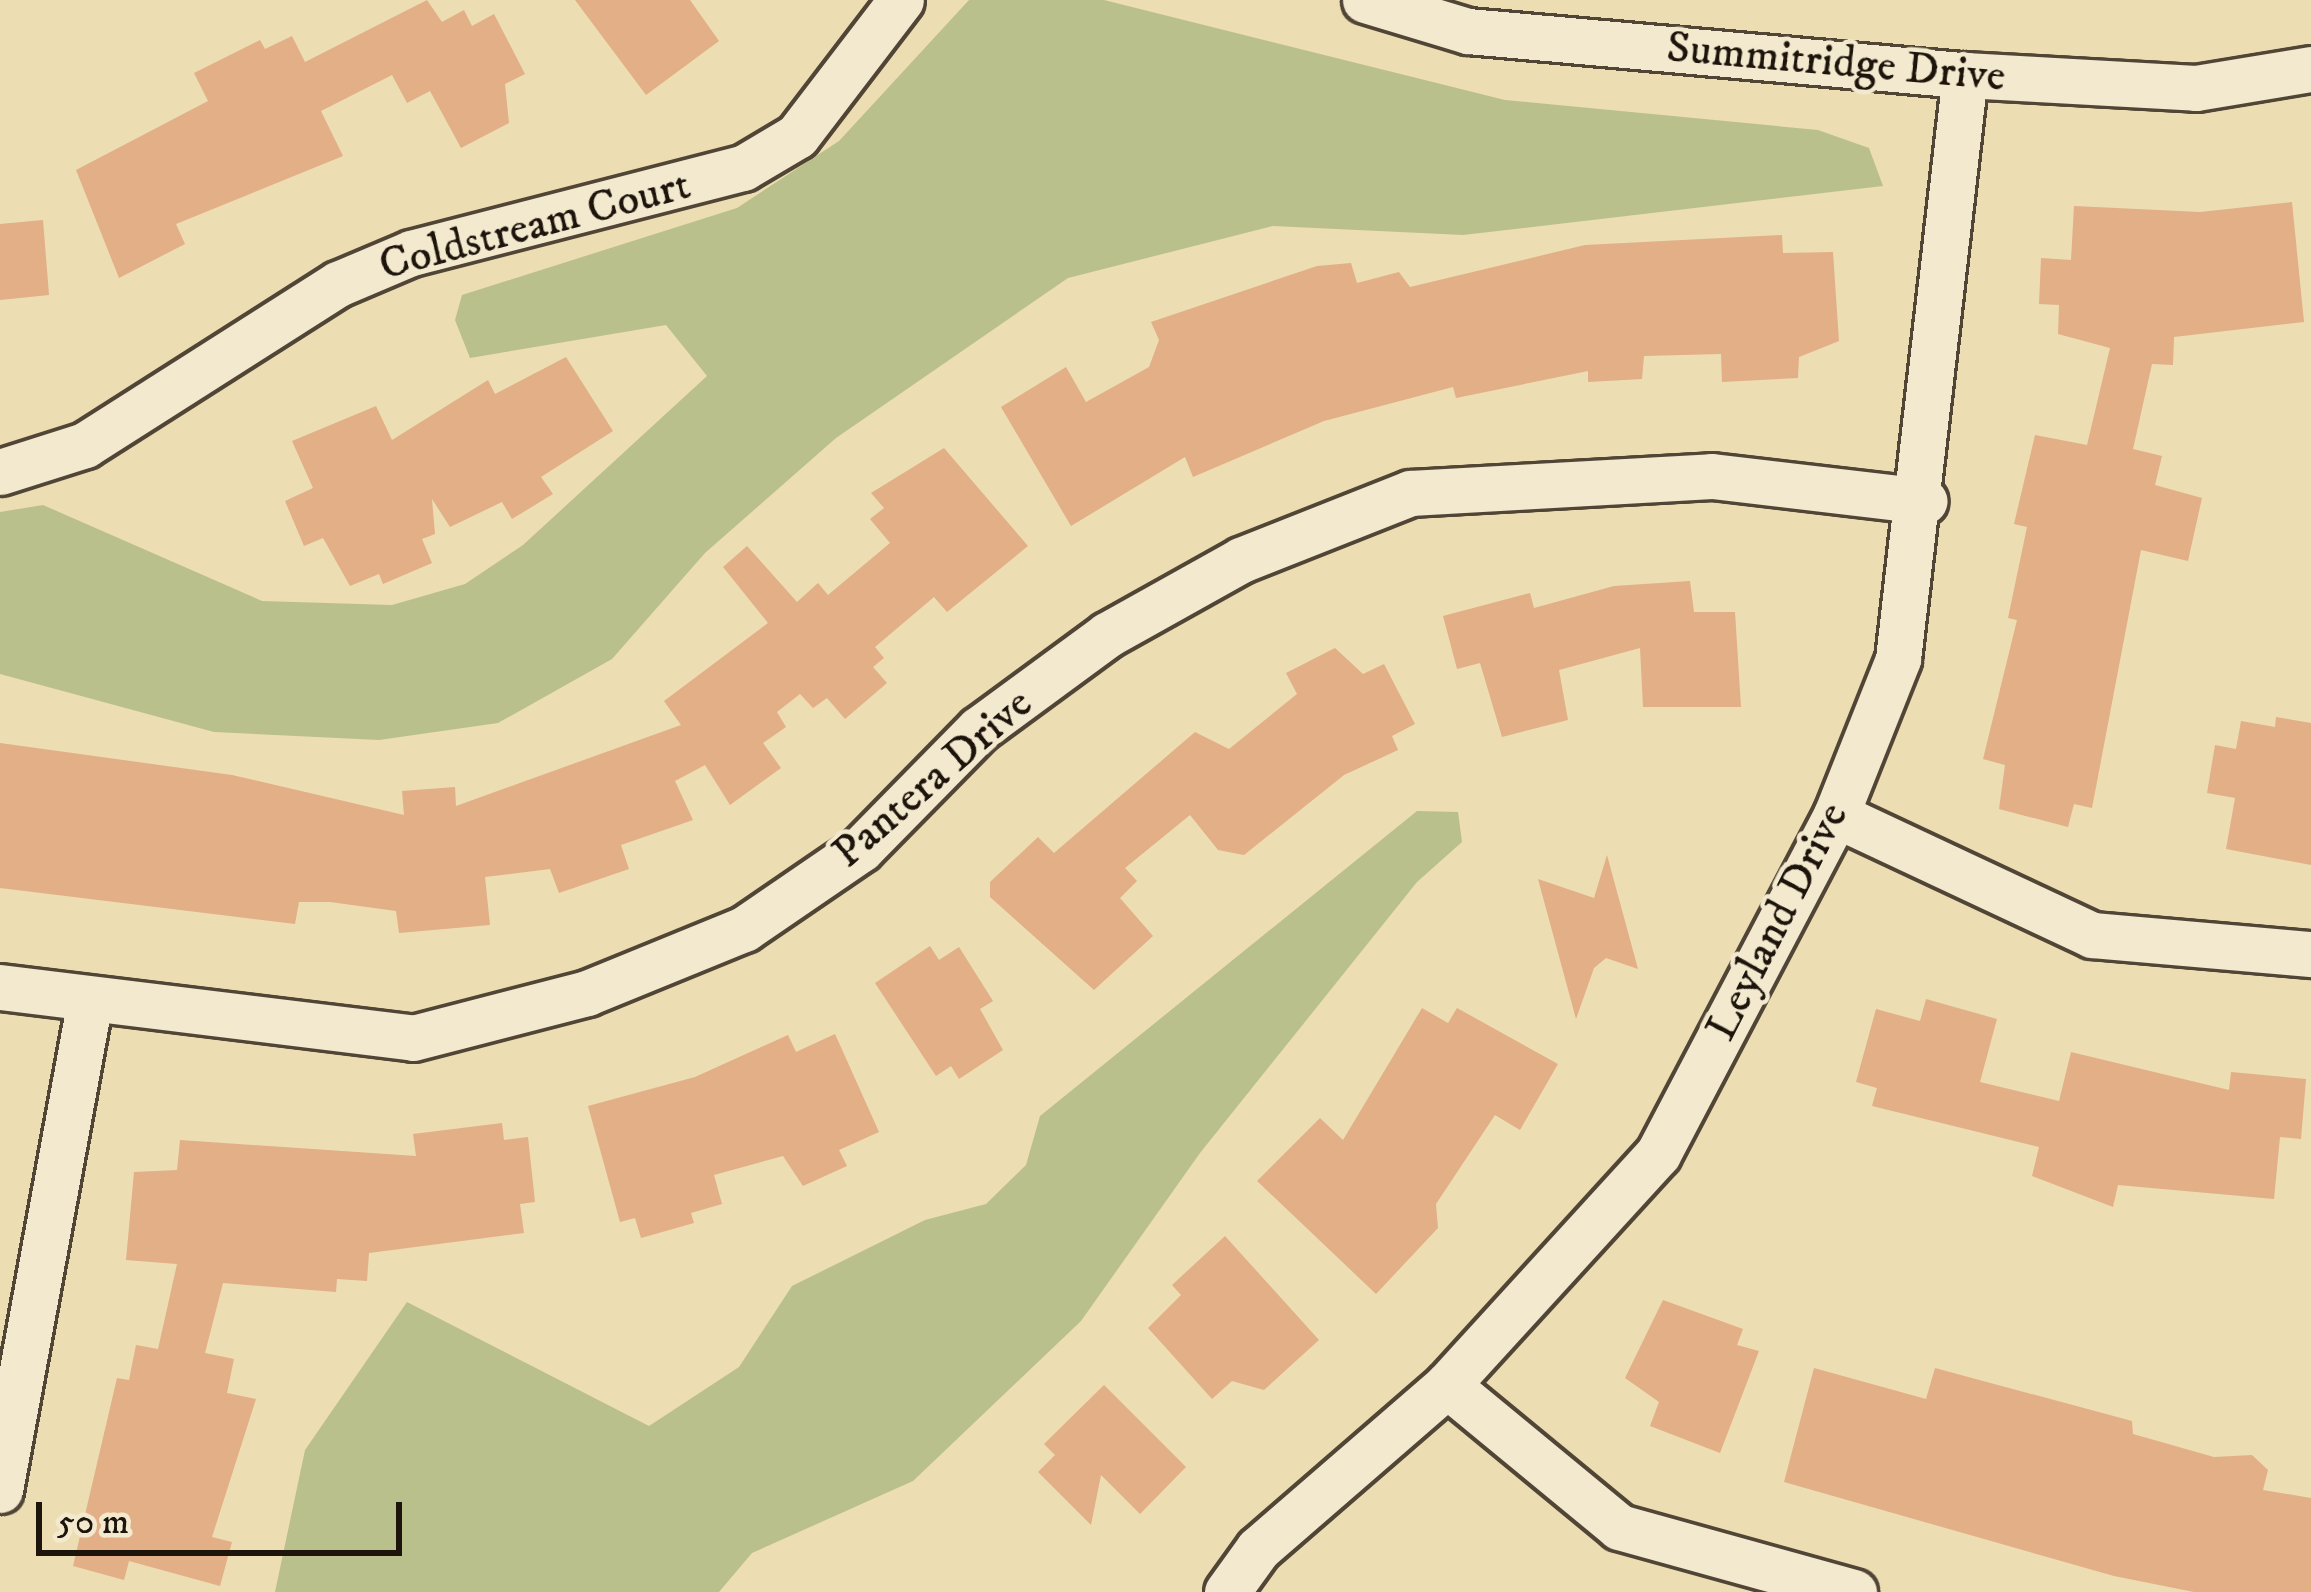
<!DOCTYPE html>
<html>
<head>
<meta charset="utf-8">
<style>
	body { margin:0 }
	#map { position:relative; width:2311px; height:1592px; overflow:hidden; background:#ecddb3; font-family:"IM FELL DW Pica",serif }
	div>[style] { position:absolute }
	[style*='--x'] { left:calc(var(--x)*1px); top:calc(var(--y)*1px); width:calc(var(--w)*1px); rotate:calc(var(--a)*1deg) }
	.green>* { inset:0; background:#bac08b }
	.building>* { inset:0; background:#e2af87 }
	.roads { filter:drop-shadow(3px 0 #514636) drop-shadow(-3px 0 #514636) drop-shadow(0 3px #514636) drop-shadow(0 -3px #514636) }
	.minor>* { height:45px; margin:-22.5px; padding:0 22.5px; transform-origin:22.5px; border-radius:22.5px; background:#f3e9ce }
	span { translate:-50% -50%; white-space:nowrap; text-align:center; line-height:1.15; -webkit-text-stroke:9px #f3e9ce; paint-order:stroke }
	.street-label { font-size:45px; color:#1d140c }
	.scale { position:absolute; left:36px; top:1502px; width:366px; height:54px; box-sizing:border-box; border:6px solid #1d140c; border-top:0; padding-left:15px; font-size:36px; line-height:42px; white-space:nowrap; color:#1d140c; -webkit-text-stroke:9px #f3e9ce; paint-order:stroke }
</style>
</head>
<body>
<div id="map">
	<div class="green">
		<div style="clip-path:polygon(969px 0,1104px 0,1505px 100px,1818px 130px,1869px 148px,1883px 186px,1463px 235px,1273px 226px,1068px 278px,836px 438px,705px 553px,612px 659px,498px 723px,379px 740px,214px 732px,0 674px,0 512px,43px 505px,262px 601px,392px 605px,465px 584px,523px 545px,707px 376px,666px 325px,470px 358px,455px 320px,462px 295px,737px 208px,839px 141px)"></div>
		<div style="clip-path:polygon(1417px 811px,1458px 812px,1462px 842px,1417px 882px,1200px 1153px,1081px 1321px,913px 1481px,752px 1553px,719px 1592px,275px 1592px,305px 1450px,407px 1302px,649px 1426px,739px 1367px,792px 1286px,925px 1220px,986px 1204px,1026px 1165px,1040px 1116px)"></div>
	</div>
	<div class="building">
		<div style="clip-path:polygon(427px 0,442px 22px,464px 10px,472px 26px,494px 14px,525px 74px,505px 84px,509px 123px,461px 148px,430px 91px,407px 103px,392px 75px,321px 111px,343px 156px,176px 224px,185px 244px,119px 278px,76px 170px,208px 101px,194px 73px,260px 40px,265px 49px,292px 36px,305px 62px)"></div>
		<div style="clip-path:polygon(575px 0,690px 0,719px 41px,646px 95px)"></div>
		<div style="clip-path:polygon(2292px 202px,2304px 322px,2174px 337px,2173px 365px,2152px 364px,2133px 449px,2162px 456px,2155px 485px,2202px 498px,2188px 561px,2141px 550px,2092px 808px,2074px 804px,2068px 827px,1999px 809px,2005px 765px,1983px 759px,2017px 620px,2008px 618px,2027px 527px,2014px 524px,2035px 435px,2087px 445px,2110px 348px,2058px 334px,2059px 305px,2039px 304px,2041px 258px,2071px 260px,2074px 206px,2200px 212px)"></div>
		<div style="clip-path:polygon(43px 220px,49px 295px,0 300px,0 224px)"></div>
		<div style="clip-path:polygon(1782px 235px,1783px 253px,1833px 252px,1839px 341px,1799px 357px,1798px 378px,1722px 382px,1721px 354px,1644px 356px,1642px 379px,1588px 382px,1588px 371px,1456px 398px,1453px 387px,1324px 421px,1193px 477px,1185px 457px,1071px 526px,1001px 407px,1066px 367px,1086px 402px,1149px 367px,1159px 340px,1151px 322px,1317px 266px,1351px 263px,1357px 283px,1399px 272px,1410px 287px,1585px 245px)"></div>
		<div style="clip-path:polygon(566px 357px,613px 431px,541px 477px,553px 494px,512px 519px,502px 502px,450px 527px,432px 499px,435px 534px,422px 539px,432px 563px,383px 584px,379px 574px,350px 586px,323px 538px,304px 546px,285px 501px,313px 488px,292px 441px,376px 406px,392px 440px,488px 380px,495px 394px)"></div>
		<div style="clip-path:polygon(944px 448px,1028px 546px,947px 612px,934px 597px,875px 647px,884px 658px,873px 667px,887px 683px,845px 719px,827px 698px,813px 708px,800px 694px,777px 712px,786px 727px,763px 743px,781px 768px,730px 805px,705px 765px,675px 781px,693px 820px,621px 845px,629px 869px,559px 893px,550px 869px,485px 877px,490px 925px,399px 933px,396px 911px,330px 902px,299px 902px,295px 924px,0 888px,0 743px,232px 775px,404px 815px,402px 791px,455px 787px,456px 806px,681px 725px,664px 701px,768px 623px,723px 567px,747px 546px,797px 602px,818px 583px,828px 595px,890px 543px,870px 519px,884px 508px,871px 493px)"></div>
		<div style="clip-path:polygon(1690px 581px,1694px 612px,1735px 612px,1741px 707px,1643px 707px,1640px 648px,1559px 670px,1568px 720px,1502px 737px,1480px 663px,1457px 669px,1443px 616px,1530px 593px,1534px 608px,1614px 586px)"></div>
		<div style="clip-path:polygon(1335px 648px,1363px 674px,1384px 664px,1415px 724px,1392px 736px,1398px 750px,1344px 775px,1244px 855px,1218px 850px,1190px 815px,1125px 868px,1137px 881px,1120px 898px,1153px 936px,1094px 990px,990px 897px,990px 882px,1038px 837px,1054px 853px,1195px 732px,1229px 749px,1297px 694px,1286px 673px)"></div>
		<div style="clip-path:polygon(2276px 717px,2311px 723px,2311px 865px,2226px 849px,2235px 798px,2207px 793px,2215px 745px,2236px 749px,2241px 721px,2275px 727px)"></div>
		<div style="clip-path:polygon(1607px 855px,1638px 969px,1606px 958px,1594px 968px,1576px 1019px,1538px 879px,1594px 898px)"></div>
		<div style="clip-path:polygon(930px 946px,939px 960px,959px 947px,993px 1001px,980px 1009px,1003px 1050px,959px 1079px,951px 1066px,936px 1076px,875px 983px)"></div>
		<div style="clip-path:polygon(1926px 999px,1997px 1019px,1980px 1082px,2059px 1101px,2071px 1052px,2229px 1090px,2231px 1072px,2306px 1079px,2301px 1139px,2280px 1137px,2274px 1199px,2118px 1185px,2113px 1207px,2032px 1176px,2039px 1147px,1872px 1106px,1877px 1088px,1856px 1082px,1876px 1009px,1920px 1021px)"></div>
		<div style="clip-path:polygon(1422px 1008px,1448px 1023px,1457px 1008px,1558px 1064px,1520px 1130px,1495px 1115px,1436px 1204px,1438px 1228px,1376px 1294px,1257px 1181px,1320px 1118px,1343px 1140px)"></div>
		<div style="clip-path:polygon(835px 1034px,879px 1132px,839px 1150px,847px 1166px,803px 1186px,783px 1156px,714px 1175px,722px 1204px,691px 1213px,694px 1223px,641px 1238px,635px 1218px,620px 1222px,588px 1106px,695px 1077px,788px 1035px,796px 1052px)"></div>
		<div style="clip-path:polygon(502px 1123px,504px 1140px,528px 1137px,535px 1202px,520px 1204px,524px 1233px,369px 1253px,367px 1281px,337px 1279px,336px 1292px,223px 1283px,205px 1353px,234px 1359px,227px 1393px,256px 1399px,212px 1537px,232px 1542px,220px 1586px,129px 1561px,124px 1580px,73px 1566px,117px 1378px,129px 1380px,136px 1345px,158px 1349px,177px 1264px,126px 1260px,134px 1172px,177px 1170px,180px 1140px,416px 1156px,413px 1134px)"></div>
		<div style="clip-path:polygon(1225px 1236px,1319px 1340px,1264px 1390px,1232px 1381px,1212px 1399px,1148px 1328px,1181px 1295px,1172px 1285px)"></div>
		<div style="clip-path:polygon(1663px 1300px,1743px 1329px,1737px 1345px,1759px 1351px,1720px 1453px,1650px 1426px,1659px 1402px,1625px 1378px)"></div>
		<div style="clip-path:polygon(1814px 1368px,1926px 1399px,1935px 1368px,2132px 1421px,2133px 1434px,2214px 1457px,2252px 1455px,2268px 1470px,2263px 1490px,2311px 1498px,2311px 1592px,2194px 1592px,2114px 1576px,1784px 1482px)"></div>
		<div style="clip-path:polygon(1104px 1385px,1186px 1467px,1140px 1514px,1101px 1475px,1091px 1525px,1038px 1472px,1055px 1455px,1044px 1444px)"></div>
	</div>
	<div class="roads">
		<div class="minor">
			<div style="--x:1365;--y:0;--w:108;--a:16.8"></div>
			<div style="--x:1468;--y:31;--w:499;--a:5.1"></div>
			<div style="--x:1965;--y:75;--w:231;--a:3.2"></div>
			<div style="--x:2196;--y:88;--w:117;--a:-9.4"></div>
			<div style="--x:0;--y:472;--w:89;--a:-17.6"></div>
			<div style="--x:85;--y:445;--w:300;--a:-32.5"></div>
			<div style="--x:338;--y:284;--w:79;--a:-23"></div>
			<div style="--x:411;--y:253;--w:343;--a:-14.4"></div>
			<div style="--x:743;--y:168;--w:63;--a:-30.7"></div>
			<div style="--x:797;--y:136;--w:171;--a:-52.6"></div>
			<div style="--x:1836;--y:815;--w:283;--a:25.1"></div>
			<div style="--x:2092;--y:935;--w:220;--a:5"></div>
			<div style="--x:0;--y:987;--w:416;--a:7"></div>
			<div style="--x:413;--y:1038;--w:180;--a:-14.5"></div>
			<div style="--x:587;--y:993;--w:170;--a:-22.2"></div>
			<div style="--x:744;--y:929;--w:142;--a:-34.4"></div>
			<div style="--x:861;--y:849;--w:168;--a:-45.5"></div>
			<div style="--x:979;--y:729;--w:159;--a:-36.3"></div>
			<div style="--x:1107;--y:635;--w:154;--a:-29.2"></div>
			<div style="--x:1241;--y:560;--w:182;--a:-21.6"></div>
			<div style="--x:1410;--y:493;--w:302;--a:-3.2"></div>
			<div style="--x:1712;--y:476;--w:214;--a:6.7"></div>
			<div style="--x:1447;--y:1385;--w:223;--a:39.5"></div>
			<div style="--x:1619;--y:1527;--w:244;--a:15.5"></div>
			<div style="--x:0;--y:1490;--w:497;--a:-79.6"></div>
			<div style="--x:1227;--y:1592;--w:53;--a:-54.2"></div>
			<div style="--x:1258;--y:1549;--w:250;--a:-40.9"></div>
			<div style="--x:1447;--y:1385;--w:313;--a:-47.6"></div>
			<div style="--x:1658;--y:1154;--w:383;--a:-62.3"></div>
			<div style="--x:1836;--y:815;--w:168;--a:-68.3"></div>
			<div style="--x:1898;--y:659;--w:588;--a:-83.46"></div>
		</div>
	</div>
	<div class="street-label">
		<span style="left:1836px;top:63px;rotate:5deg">Summitridge Drive</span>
		<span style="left:535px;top:226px;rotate:-15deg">Coldstream Court</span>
		<span style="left:933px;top:779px;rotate:-41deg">Pantera Drive</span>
		<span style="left:1778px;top:922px;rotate:-63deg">Leyland Drive</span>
	</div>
	<div class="scale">50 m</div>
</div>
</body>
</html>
